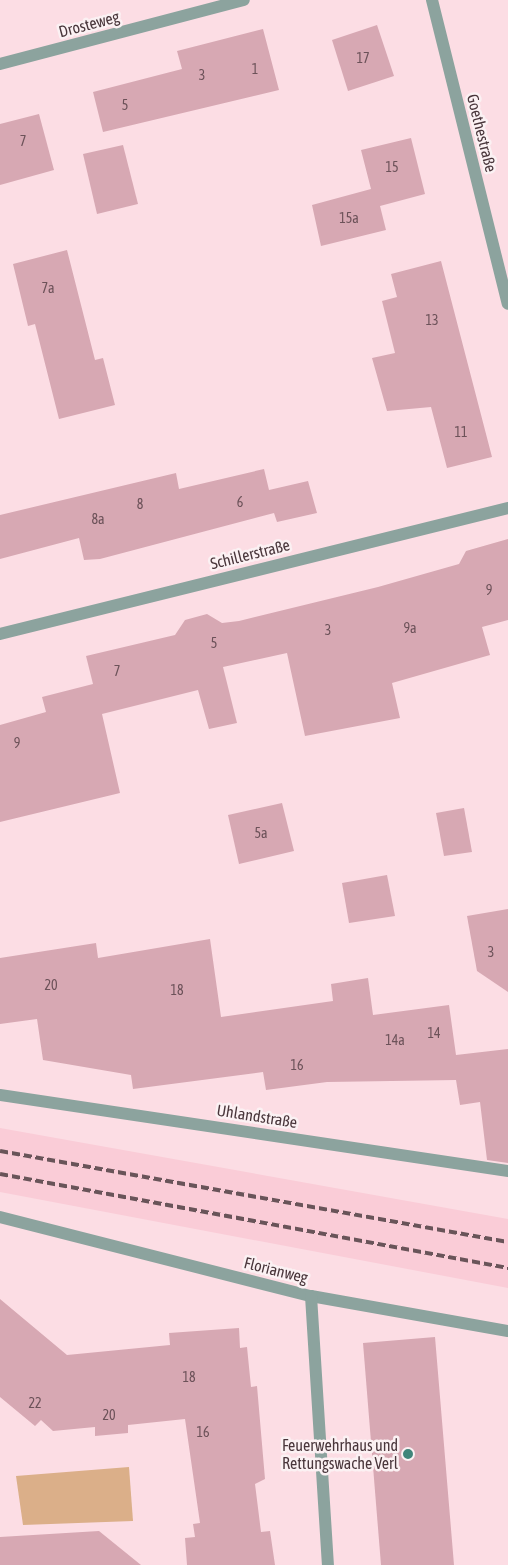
<!DOCTYPE html>
<html>
<head>
<meta charset="utf-8">
<style>
	body { margin:0 }
	#map { position:relative; width:508px; height:1565px; overflow:hidden; background:#fcdde4; font-family:"Asap Condensed",sans-serif }
	div>[style] { position:absolute }
	[style*='--x'] { left:calc(var(--x)*1px); top:calc(var(--y)*1px); width:calc(var(--w)*1px); rotate:calc(var(--a)*1deg) }
	.built>* { inset:0; background:#faccd7 }
	.green>* { inset:0; background:#dbaf89 }
	.building>* { inset:0; background:#d7a8b3 }
	.minor>* { height:12px; margin:-6px; padding:0 6px; transform-origin:6px; border-radius:6px; background:#8ca39e }
	.rail>* { height:4px; margin-top:-2px; transform-origin:0; background:repeating-linear-gradient(90deg,#695459 0 8px,transparent 0 12px) }
	.dots>* { width:14px; height:14px; translate:-50% -50%; box-sizing:border-box; border:2px solid #fbf1f3; border-radius:50% }
	span { translate:-50% -50%; white-space:nowrap; text-align:center; line-height:1.15; -webkit-text-stroke:5px #fbf1f3; paint-order:stroke }
	.number-label { font-size:14px; color:#6c5259 }
	.number-label span { -webkit-text-stroke-width:0 }
	.street-label { font-size:16px; color:#49363b }
	.poi-label { font-size:16px; color:#49363b }
	.right { translate:-100% -50%; text-align:right }
</style>
</head>
<body>
<div id="map">
	<div class="built">
		<div style="clip-path:polygon(0 1128px,508px 1219px,508px 1288px,0 1192px)"></div>
	</div>
	<div class="green">
		<div style="clip-path:polygon(129px 1467px,133px 1521px,23px 1525px,16px 1476px)"></div>
	</div>
	<div class="building">
		<div style="clip-path:polygon(377px 25px,394px 76px,348px 91px,332px 40px)"></div>
		<div style="clip-path:polygon(263px 29px,279px 90px,103px 132px,93px 92px,182px 69px,177px 51px)"></div>
		<div style="clip-path:polygon(39px 114px,54px 170px,0 185px,0 124px)"></div>
		<div style="clip-path:polygon(411px 138px,425px 194px,380px 206px,386px 230px,321px 246px,312px 205px,371px 189px,361px 150px)"></div>
		<div style="clip-path:polygon(123px 145px,138px 204px,97px 214px,83px 154px)"></div>
		<div style="clip-path:polygon(67px 250px,95px 360px,103px 358px,115px 405px,59px 419px,35px 324px,28px 326px,13px 264px)"></div>
		<div style="clip-path:polygon(441px 261px,492px 457px,447px 468px,431px 407px,387px 411px,372px 358px,395px 353px,382px 301px,397px 297px,391px 274px)"></div>
		<div style="clip-path:polygon(264px 469px,269px 490px,308px 481px,317px 513px,277px 522px,274px 513px,100px 559px,84px 560px,79px 538px,0 559px,0 515px,176px 473px,179px 489px)"></div>
		<div style="clip-path:polygon(508px 539px,508px 620px,482px 627px,490px 655px,392px 683px,400px 718px,305px 736px,287px 653px,223px 667px,237px 723px,209px 729px,198px 690px,102px 714px,120px 793px,0 822px,0 725px,46px 712px,42px 697px,93px 684px,86px 656px,175px 635px,185px 620px,207px 614px,222px 623px,239px 621px,378px 587px,459px 564px,466px 551px)"></div>
		<div style="clip-path:polygon(282px 803px,294px 851px,239px 864px,228px 815px)"></div>
		<div style="clip-path:polygon(464px 808px,472px 852px,444px 856px,436px 813px)"></div>
		<div style="clip-path:polygon(387px 875px,395px 916px,349px 923px,342px 883px)"></div>
		<div style="clip-path:polygon(508px 909px,508px 992px,477px 971px,467px 916px)"></div>
		<div style="clip-path:polygon(210px 939px,221px 1017px,333px 1001px,331px 984px,368px 978px,373px 1015px,449px 1005px,456px 1055px,508px 1049px,508px 1163px,487px 1160px,480px 1102px,460px 1105px,456px 1080px,327px 1082px,266px 1090px,263px 1072px,133px 1089px,131px 1075px,43px 1060px,37px 1019px,0 1024px,0 958px,96px 943px,98px 958px)"></div>
		<div style="clip-path:polygon(0 1299px,67px 1355px,170px 1345px,169px 1333px,239px 1328px,240px 1348px,247px 1347px,251px 1387px,257px 1386px,265px 1479px,255px 1484px,261px 1532px,270px 1531px,275px 1565px,187px 1565px,185px 1538px,195px 1537px,193px 1524px,200px 1523px,185px 1419px,128px 1425px,128px 1433px,95px 1436px,95px 1427px,53px 1431px,41px 1420px,35px 1426px,0 1397px)"></div>
		<div style="clip-path:polygon(435px 1337px,454px 1565px,381px 1565px,363px 1343px)"></div>
		<div style="clip-path:polygon(99px 1531px,141px 1565px,0 1565px,0 1537px)"></div>
	</div>
	<div class="minor">
		<div style="--x:432;--y:0;--w:313;--a:76"></div>
		<div style="--x:0;--y:64;--w:252;--a:-14.7"></div>
		<div style="--x:0;--y:634;--w:523;--a:-13.93"></div>
		<div style="--x:0;--y:1095;--w:514;--a:8.51"></div>
		<div style="--x:0;--y:1217;--w:321;--a:14.3"></div>
		<div style="--x:311;--y:1296;--w:200;--a:10.1"></div>
		<div style="--x:311;--y:1296;--w:270;--a:86.4"></div>
	</div>
	<div class="rail">
		<div style="--x:0;--y:1151;--w:516;--a:10.16"></div>
		<div style="--x:0;--y:1174;--w:517;--a:10.48"></div>
	</div>
	<div class="dots">
		<div style="left:408px;top:1454px;background:#40857a"></div>
	</div>
	<div class="number-label">
		<span style="left:363px;top:58px">17</span>
		<span style="left:255px;top:69px">1</span>
		<span style="left:202px;top:75px">3</span>
		<span style="left:125px;top:105px">5</span>
		<span style="left:23px;top:141px">7</span>
		<span style="left:392px;top:167px">15</span>
		<span style="left:349px;top:218px">15a</span>
		<span style="left:48px;top:288px">7a</span>
		<span style="left:432px;top:320px">13</span>
		<span style="left:461px;top:432px">11</span>
		<span style="left:240px;top:502px">6</span>
		<span style="left:140px;top:504px">8</span>
		<span style="left:98px;top:519px">8a</span>
		<span style="left:489px;top:590px">9</span>
		<span style="left:410px;top:628px">9a</span>
		<span style="left:328px;top:630px">3</span>
		<span style="left:214px;top:643px">5</span>
		<span style="left:117px;top:671px">7</span>
		<span style="left:17px;top:743px">9</span>
		<span style="left:261px;top:833px">5a</span>
		<span style="left:491px;top:952px">3</span>
		<span style="left:51px;top:985px">20</span>
		<span style="left:177px;top:990px">18</span>
		<span style="left:434px;top:1033px">14</span>
		<span style="left:395px;top:1040px">14a</span>
		<span style="left:297px;top:1065px">16</span>
		<span style="left:189px;top:1377px">18</span>
		<span style="left:35px;top:1403px">22</span>
		<span style="left:109px;top:1415px">20</span>
		<span style="left:203px;top:1432px">16</span>
	</div>
	<div class="street-label">
		<span style="left:89px;top:24px;rotate:-15deg">Drosteweg</span>
		<span style="left:482px;top:133px;rotate:76deg">Goethestraße</span>
		<span style="left:250px;top:554px;rotate:-14deg">Schillerstraße</span>
		<span style="left:257px;top:1116px;rotate:9deg">Uhlandstraße</span>
		<span style="left:276px;top:1270px;rotate:14deg">Florianweg</span>
	</div>
	<div class="poi-label">
		<span class="right" style="left:398px;top:1454px">Feuerwehrhaus und<br>Rettungswache Verl</span>
	</div>
</div>
</body>
</html>
